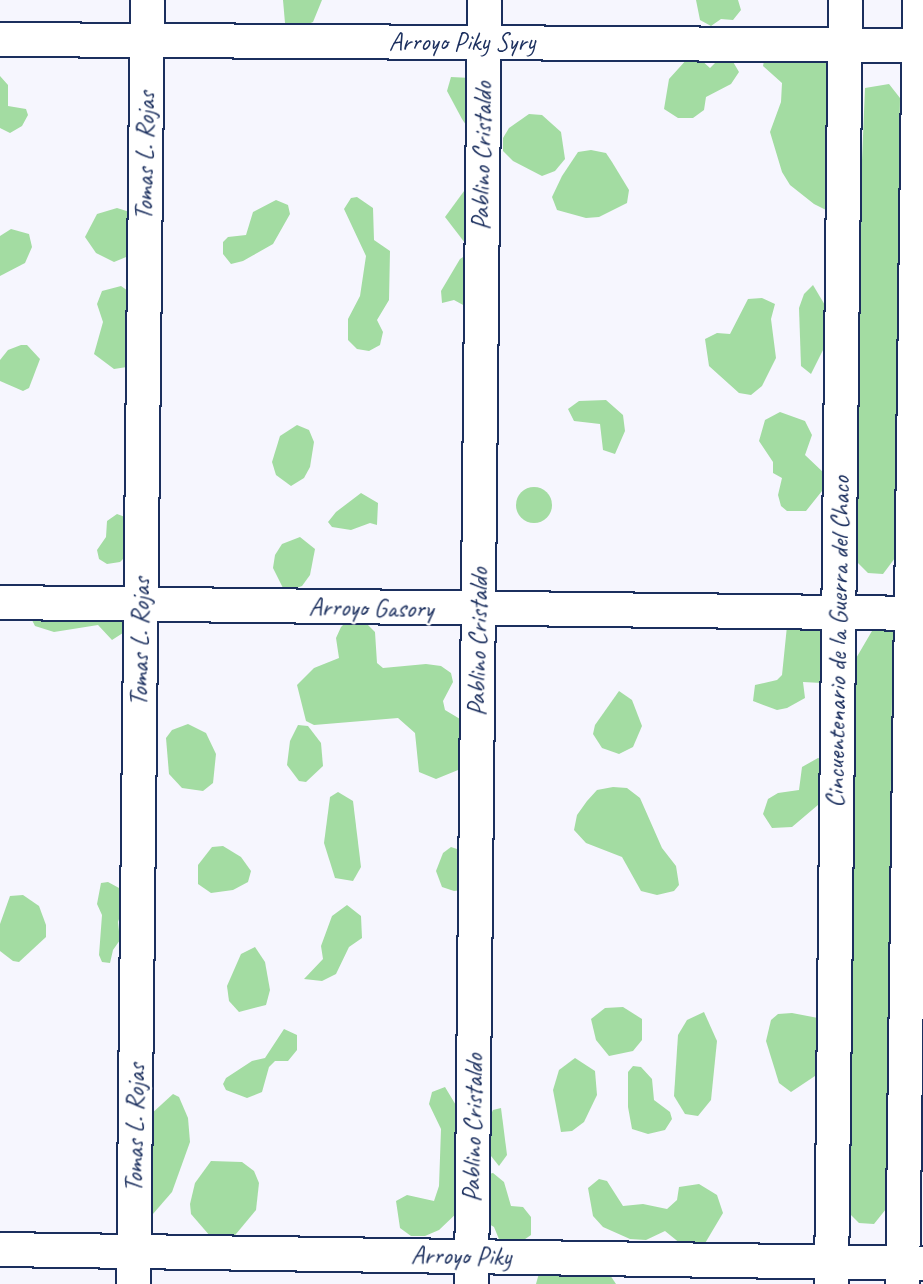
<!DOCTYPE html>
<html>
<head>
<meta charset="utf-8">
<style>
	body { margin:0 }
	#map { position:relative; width:923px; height:1284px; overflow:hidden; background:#f6f6fe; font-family:Caveat,sans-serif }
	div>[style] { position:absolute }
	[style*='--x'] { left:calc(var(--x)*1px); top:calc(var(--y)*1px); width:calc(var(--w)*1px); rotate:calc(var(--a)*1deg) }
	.green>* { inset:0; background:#a3dca2 }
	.round { border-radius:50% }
	.roads { filter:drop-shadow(2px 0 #1b2f5e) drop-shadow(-2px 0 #1b2f5e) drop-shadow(0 2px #1b2f5e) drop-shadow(0 -2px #1b2f5e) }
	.minor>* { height:33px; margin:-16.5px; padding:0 16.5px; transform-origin:16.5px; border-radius:16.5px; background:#fff }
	span { translate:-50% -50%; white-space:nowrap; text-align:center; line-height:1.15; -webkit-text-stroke:4.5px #fff; paint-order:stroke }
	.street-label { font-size:26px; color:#1b2f5e }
</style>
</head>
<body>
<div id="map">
	<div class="green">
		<div style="clip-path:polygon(283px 0,322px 0,313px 22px,301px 27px,285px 23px)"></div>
		<div style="clip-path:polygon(696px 0,738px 0,741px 10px,733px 20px,721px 19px,711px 26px,700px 20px)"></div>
		<div style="clip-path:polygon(766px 51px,819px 52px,830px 64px,861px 184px,865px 88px,889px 84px,900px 98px,899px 165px,908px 169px,916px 270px,898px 272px,897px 323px,923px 337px,904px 517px,895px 519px,895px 558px,883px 574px,868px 573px,856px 561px,856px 533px,848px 520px,852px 448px,858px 424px,851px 385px,859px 351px,861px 250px,842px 211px,826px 210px,814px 204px,790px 185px,782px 172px,770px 132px,781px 102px,782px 83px,763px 66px)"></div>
		<div style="clip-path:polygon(688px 58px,700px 59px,710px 68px,719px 59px,732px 60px,739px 72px,731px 84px,706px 97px,704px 110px,693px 118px,678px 118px,664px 109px,669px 79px)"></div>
		<div style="clip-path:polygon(0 76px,8px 85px,8px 106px,26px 109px,28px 115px,22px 126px,10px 133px,0 128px)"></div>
		<div style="clip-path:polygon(451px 77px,471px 78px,478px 127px,466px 125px,462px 119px,447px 91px)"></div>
		<div style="clip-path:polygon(529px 114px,542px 115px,561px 132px,565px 159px,555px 171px,542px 176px,513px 161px,503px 151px,503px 138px,509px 128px)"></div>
		<div style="clip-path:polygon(591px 150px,606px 153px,612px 162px,629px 190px,627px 203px,599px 217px,586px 218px,557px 210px,552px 197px,562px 176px,578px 152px)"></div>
		<div style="clip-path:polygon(467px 187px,465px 243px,445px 217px)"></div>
		<div style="clip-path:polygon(357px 197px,373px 208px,374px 240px,390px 251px,389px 300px,377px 320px,383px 332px,380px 345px,369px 351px,357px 349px,348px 340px,348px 319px,360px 296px,366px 256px,344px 209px,351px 198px)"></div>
		<div style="clip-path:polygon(276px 200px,288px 205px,290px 214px,273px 244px,243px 261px,231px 264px,223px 254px,223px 242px,228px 237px,246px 235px,253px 212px)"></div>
		<div style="clip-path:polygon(117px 208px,136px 214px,131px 255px,114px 262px,96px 253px,85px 237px,97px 214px)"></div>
		<div style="clip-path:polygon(11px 229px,29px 234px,32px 247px,25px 263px,0 276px,0 236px)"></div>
		<div style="clip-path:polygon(471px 252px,472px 324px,463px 324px,465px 306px,454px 300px,442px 303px,441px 291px,460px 259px)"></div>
		<div style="clip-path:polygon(813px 285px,829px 312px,827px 342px,811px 374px,801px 366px,799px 308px,804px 294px)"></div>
		<div style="clip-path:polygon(121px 286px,138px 298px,127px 367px,114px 369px,94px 354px,103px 322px,97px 304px,102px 291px)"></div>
		<div style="clip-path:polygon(762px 298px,775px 304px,771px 319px,776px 358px,762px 386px,751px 395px,739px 393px,709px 366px,705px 339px,717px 333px,730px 334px,748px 299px)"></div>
		<div style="clip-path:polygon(21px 345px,27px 345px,40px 359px,29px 388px,23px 391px,0 381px,0 360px,8px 350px)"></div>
		<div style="clip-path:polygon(606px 400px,623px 415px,625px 431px,615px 454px,603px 450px,600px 424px,574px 421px,568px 409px,579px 401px)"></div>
		<div style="clip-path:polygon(780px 412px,805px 421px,812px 435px,805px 455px,825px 474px,822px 491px,806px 511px,787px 511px,781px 506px,778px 495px,782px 478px,773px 473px,773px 462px,759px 441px,765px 420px)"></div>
		<div style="clip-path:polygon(297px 425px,309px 430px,314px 442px,310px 467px,304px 478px,291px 486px,276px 475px,272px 462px,280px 436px)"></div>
		<div class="round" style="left:516px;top:487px;width:36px;height:36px"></div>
		<div style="clip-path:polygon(361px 493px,378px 503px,377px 525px,370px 523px,351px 530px,332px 527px,328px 522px,336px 512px)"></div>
		<div style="clip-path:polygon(117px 514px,125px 517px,127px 555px,120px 562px,107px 564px,99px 559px,97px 550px,106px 537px,107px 521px)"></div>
		<div style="clip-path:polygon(300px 537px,315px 549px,310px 575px,302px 586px,285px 592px,273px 568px,275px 555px,282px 544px)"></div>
		<div style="clip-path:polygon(889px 602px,913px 697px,892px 693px,886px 1209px,874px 1224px,859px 1223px,847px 1211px,855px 660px)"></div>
		<div style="clip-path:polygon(123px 607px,126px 631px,112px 640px,98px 625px,54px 632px,35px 626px,32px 620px,33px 614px)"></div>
		<div style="clip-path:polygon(362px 619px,375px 632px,377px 663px,383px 668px,426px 664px,441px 666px,451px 673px,453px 682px,443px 701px,445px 710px,470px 725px,463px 768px,436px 779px,419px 772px,415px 733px,398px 718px,314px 725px,306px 721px,297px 685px,314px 668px,339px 658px,336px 638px,341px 627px,347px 621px)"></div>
		<div style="clip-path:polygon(819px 622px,828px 642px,822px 683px,803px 682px,805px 698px,787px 708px,777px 710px,753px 701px,755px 685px,777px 680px,782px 675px,787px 626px)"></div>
		<div style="clip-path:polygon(619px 691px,632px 700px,642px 726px,633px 747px,619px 754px,602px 748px,593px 734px,595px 725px)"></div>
		<div style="clip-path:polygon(188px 724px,206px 733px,216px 754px,213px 783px,203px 791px,182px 788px,169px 774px,166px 738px,172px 730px)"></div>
		<div style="clip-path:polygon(298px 725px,308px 726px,321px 743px,323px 766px,306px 782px,299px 781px,287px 765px,290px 741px)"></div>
		<div style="clip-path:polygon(818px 758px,822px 759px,825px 799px,792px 827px,772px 828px,763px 814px,768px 799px,778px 793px,799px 790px,802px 767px)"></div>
		<div style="clip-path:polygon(613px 787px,627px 788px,640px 798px,662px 848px,676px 866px,679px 885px,674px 891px,657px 895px,641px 891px,622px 857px,586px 843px,574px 830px,577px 815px,587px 801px,597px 790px)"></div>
		<div style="clip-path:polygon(338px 792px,353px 801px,361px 867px,353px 881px,335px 878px,324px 843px,330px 797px)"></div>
		<div style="clip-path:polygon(223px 846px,241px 857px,251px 871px,248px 882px,233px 890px,211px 893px,198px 884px,198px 865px,212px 847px)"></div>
		<div style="clip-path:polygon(451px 847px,463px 851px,462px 890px,454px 891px,442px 887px,436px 871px,443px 853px)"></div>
		<div style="clip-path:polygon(108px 882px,119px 888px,126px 898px,118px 922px,120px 940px,113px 950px,110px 963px,102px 962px,99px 955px,102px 915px,97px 904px,101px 883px)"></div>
		<div style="clip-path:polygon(23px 895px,39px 906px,46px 925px,46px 937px,19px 962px,13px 961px,0 951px,0 924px,10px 896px)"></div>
		<div style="clip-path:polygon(347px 905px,361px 916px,362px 938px,349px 947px,336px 974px,322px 981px,304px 979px,323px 959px,321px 946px,332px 916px)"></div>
		<div style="clip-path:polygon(255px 947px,265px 962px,270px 990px,266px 1005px,239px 1012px,229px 1001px,227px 986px,241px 954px)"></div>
		<div style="clip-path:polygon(623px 1007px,642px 1019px,642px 1040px,633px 1051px,609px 1056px,596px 1040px,591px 1019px,605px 1008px)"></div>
		<div style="clip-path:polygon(704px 1012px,717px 1041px,711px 1100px,698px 1116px,685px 1114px,674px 1096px,678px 1035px,687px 1020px)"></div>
		<div style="clip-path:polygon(792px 1013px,818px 1018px,818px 1066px,815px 1076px,791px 1092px,779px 1083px,766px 1041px,771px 1020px,778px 1014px)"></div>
		<div style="clip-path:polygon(284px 1029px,297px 1035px,297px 1050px,288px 1061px,275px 1061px,269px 1067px,262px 1092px,247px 1098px,226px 1090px,223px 1084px,226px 1078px,252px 1061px,265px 1058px)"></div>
		<div style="clip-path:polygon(575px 1058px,595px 1071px,597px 1095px,584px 1122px,572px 1131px,561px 1132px,553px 1090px,559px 1070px)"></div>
		<div style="clip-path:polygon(633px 1066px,641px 1067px,652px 1079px,654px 1100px,670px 1112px,672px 1119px,665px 1130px,648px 1134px,632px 1129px,628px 1107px,628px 1072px)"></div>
		<div style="clip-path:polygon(445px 1087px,460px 1112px,460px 1210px,439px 1230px,425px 1236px,411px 1236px,400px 1228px,396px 1201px,407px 1195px,434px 1201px,439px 1186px,441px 1129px,429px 1104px,432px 1092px)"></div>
		<div style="clip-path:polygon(173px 1094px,179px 1097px,188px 1118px,190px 1142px,172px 1192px,146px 1222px,150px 1115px)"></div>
		<div style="clip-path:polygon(501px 1108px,507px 1155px,499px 1166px,491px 1156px,485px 1127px,493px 1110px)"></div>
		<div style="clip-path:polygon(211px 1161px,242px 1162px,254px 1171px,259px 1183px,256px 1210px,231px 1240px,210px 1236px,191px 1214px,190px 1204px,195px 1183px)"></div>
		<div style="clip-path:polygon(493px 1173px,504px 1182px,511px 1206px,523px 1207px,531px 1217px,531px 1235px,515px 1246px,501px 1244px,494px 1227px,482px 1220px,484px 1175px)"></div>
		<div style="clip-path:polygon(599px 1179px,607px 1181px,623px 1206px,643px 1204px,667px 1209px,677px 1200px,679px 1187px,699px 1184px,717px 1195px,723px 1213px,704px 1245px,681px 1244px,665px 1231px,646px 1240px,630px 1239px,603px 1227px,593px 1216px,588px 1188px)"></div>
		<div style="clip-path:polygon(541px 1266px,608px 1272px,616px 1284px,536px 1284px)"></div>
	</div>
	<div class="roads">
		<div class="minor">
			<div style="--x:0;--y:39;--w:923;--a:0.37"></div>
			<div style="--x:0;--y:602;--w:923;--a:0.68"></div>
			<div style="--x:0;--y:1249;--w:923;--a:0.87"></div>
			<div style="--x:133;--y:1284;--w:1284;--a:-89.38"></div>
			<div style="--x:471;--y:1284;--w:1284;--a:-89.42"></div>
			<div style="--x:831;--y:1284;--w:1284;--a:-89.38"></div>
			<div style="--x:902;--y:1284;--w:1284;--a:-89.24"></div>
		</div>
	</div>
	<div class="street-label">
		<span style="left:462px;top:42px">Arroyo Piky Syry</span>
		<span style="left:145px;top:156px;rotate:-89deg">Tomas L. Rojas</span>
		<span style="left:482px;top:156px;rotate:-89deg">Pablino Cristaldo</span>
		<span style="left:371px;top:608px;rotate:1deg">Arroyo Gasory</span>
		<span style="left:140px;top:642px;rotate:-89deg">Tomas L. Rojas</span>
		<span style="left:478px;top:642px;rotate:-89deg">Pablino Cristaldo</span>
		<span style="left:838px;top:642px;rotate:-89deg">Cincuentenario de la Guerra del Chaco</span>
		<span style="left:135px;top:1128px;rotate:-89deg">Tomas L. Rojas</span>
		<span style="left:473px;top:1128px;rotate:-89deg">Pablino Cristaldo</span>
		<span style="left:461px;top:1256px;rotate:1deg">Arroyo Piky</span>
	</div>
</div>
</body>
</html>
